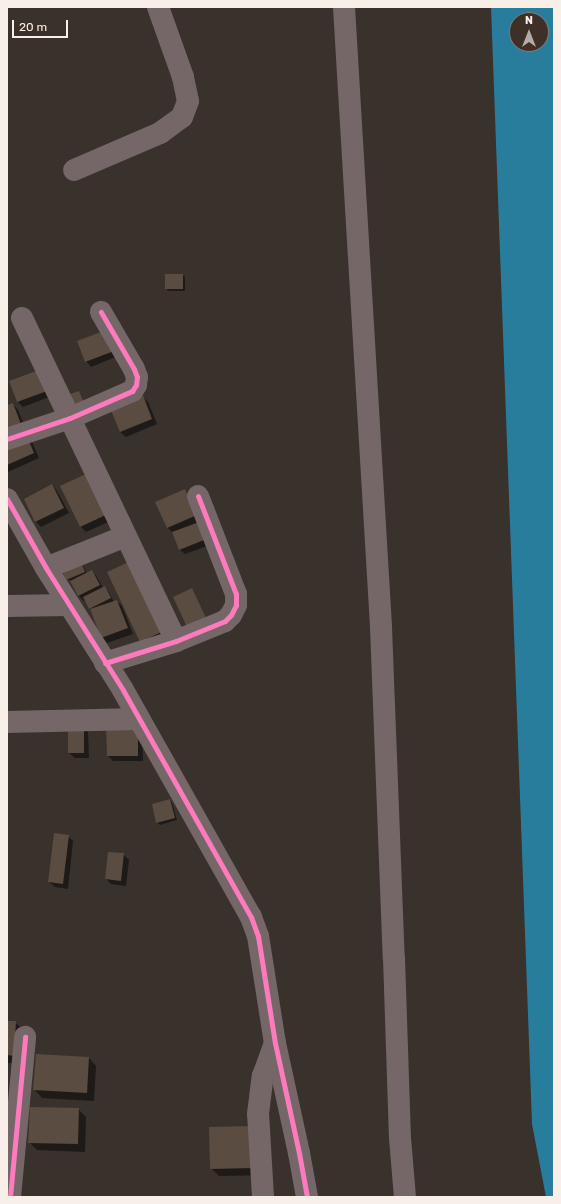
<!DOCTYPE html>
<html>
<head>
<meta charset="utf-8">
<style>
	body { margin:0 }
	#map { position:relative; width:561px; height:1204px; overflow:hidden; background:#39312c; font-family:Rubik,sans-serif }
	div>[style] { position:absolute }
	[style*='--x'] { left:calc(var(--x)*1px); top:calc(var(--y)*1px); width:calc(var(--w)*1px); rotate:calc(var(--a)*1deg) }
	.water>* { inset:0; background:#297d9c }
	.shadow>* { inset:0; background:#0007 }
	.building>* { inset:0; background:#5a4c41 }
	.minor>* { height:22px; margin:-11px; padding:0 11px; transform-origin:11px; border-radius:11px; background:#756668 }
	.cycleway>* { height:5px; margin:-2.5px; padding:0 2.5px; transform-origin:2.5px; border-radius:2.5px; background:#fd7abc }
	span { translate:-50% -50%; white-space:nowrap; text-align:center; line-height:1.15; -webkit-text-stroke:4px #3e3027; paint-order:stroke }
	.frame { position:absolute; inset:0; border:8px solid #f8efe9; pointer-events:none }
	.north { position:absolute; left:509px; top:12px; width:40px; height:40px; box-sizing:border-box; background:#3e3027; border:1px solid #887c75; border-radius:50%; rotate:0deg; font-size:11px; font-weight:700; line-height:16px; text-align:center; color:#f8efe9 }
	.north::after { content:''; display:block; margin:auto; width:14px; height:18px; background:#b5aca7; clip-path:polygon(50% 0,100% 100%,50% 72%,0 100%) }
	.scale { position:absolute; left:12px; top:20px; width:56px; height:18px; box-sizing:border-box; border:2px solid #f8efe9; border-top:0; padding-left:5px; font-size:12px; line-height:14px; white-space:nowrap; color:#f8efe9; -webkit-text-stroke:3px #3e3027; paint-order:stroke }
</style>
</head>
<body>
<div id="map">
	<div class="water">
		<div style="clip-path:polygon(evenodd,491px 7px,554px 7px,554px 1197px,546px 1197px,532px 1124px,491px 7px,517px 20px,541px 20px,541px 44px,517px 44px,517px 20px)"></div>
	</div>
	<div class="shadow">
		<div style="clip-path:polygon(166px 275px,183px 275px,185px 277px,185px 291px,169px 291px,166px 289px)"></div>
		<div style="clip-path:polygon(106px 331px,118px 356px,91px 367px,86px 361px)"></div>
		<div style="clip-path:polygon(39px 371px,52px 396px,23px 407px,18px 402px)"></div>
		<div style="clip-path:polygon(142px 396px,148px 402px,157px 424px,126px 437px,120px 432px)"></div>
		<div style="clip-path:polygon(13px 404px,18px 410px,27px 432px,7px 407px)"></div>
		<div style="clip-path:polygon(32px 442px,39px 458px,8px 472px,7px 446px)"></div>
		<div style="clip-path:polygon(52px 485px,57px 491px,69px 513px,41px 527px,36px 522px)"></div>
		<div style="clip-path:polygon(62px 486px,115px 519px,86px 532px,81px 527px)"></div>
		<div style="clip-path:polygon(184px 490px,190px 495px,213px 544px,185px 554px,179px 549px,173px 533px,168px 528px,156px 502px)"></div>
		<div style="clip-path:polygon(82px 563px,87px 574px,92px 571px,97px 577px,103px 588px,105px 587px,107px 589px,114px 602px,117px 601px,122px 606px,133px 634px,107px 643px,102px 638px,86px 600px,84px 601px,79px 596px,71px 581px,67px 579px)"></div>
		<div style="clip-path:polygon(108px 572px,170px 636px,146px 647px)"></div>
		<div style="clip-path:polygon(192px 589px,208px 623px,191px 631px)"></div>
		<div style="clip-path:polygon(83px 726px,88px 732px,89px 758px,75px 758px,69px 753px)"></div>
		<div style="clip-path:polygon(107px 726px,142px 731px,143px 761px,113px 761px,108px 756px)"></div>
		<div style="clip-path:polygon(170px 800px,172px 803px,177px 820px,160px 825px,157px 822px)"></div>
		<div style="clip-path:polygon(68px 836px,73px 841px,68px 889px,55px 887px,49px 882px)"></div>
		<div style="clip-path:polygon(123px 854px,129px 860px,126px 886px,111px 884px,106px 879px)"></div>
		<div style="clip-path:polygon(7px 1022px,15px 1022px,23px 1030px,22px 1063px,7px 1063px)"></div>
		<div style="clip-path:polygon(89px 1058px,96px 1066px,94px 1101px,42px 1098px,35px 1090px)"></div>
		<div style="clip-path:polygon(78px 1109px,86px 1117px,85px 1152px,37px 1150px,29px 1142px)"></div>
		<div style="clip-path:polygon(210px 1128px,262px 1175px,219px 1176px,211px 1168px)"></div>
	</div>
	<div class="building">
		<div style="clip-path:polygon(165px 274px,183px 274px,183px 289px,165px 289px)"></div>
		<div style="clip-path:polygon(106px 330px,114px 351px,85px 362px,77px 341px)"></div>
		<div style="clip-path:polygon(39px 370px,47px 391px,17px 402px,9px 381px)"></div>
		<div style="clip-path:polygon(79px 391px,83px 401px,70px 406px,67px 395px)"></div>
		<div style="clip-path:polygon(143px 395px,152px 419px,120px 432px,110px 408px)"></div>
		<div style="clip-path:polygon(13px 403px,22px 427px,7px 433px,7px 405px)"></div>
		<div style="clip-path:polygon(27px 436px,34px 453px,7px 465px,7px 445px)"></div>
		<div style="clip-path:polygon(90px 472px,110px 513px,80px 527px,60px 486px)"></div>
		<div style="clip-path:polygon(52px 484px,64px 508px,35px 522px,24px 499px)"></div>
		<div style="clip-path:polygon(185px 489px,197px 515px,167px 528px,155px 502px)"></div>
		<div style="clip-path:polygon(202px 521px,209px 538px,179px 550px,172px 532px)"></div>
		<div style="clip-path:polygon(80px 559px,85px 572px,66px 580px,61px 568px)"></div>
		<div style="clip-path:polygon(133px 560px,166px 630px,140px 642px,107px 572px)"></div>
		<div style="clip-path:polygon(92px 570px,100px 585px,78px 596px,70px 581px)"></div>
		<div style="clip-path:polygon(105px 586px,111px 598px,89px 609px,83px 597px)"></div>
		<div style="clip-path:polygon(192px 588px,207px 620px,188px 629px,173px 597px)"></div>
		<div style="clip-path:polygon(117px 600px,128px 628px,101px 638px,90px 609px)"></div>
		<div style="clip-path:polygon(84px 725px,84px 753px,68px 753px,68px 726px)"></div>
		<div style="clip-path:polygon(106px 725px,138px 725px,138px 756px,107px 756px)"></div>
		<div style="clip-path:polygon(170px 799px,175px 818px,156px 823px,152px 804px)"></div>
		<div style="clip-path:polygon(54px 833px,69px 835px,63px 884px,48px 882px)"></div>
		<div style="clip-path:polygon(108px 852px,124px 853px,121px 881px,105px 879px)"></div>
		<div style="clip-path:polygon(7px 1021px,16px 1021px,14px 1056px,7px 1055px)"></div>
		<div style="clip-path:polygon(36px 1054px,89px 1057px,87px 1093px,33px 1090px)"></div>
		<div style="clip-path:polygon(30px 1107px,79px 1108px,78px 1144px,28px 1143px)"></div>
		<div style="clip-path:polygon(253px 1126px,254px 1168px,210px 1169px,209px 1127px)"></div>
	</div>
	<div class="minor">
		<div style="--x:344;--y:7;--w:621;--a:86.58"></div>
		<div style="--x:381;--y:627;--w:331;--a:87.8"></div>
		<div style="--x:394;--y:958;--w:180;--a:88.1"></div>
		<div style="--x:400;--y:1138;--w:59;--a:85.2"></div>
		<div style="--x:74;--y:170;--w:94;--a:-23.3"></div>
		<div style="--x:160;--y:133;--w:27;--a:-36"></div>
		<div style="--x:182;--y:117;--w:17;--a:-69"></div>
		<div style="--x:188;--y:101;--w:25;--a:-102"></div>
		<div style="--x:183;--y:77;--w:74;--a:-109.7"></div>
		<div style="--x:22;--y:318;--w:358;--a:64.5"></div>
		<div style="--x:7;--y:439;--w:66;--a:-18.4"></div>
		<div style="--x:70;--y:418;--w:68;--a:-23.5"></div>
		<div style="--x:132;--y:391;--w:7;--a:-56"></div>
		<div style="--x:136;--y:385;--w:8;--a:-83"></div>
		<div style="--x:137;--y:377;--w:9;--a:-111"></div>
		<div style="--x:134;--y:369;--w:66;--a:-120.1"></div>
		<div style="--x:7;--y:499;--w:79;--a:60.5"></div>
		<div style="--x:46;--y:568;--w:144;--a:57.7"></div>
		<div style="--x:123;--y:690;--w:261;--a:60.6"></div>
		<div style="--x:251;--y:917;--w:20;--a:70"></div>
		<div style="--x:258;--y:936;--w:108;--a:81"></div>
		<div style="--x:275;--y:1043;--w:113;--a:77.7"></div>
		<div style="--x:299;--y:1153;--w:45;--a:79.7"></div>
		<div style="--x:46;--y:568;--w:86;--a:-21.8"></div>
		<div style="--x:7;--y:606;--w:61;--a:-0.9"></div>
		<div style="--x:105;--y:663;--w:74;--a:-17.2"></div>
		<div style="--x:176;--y:641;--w:53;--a:-22.2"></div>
		<div style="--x:225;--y:621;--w:8;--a:-45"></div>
		<div style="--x:231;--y:615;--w:11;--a:-63"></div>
		<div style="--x:236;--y:605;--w:11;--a:-90"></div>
		<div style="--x:236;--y:594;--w:105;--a:-111.2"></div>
		<div style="--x:7;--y:722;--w:132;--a:-1.3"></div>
		<div style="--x:10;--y:1197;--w:161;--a:-84.6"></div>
		<div style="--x:263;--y:1197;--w:83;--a:-93.4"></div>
		<div style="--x:258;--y:1114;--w:38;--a:-83"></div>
		<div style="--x:263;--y:1076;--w:35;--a:-70"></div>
	</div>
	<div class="cycleway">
		<div style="--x:7;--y:439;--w:66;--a:-18.4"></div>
		<div style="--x:70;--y:418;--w:68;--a:-23.5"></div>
		<div style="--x:132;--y:391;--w:7;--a:-56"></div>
		<div style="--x:136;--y:385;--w:8;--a:-83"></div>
		<div style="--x:137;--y:377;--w:9;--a:-111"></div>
		<div style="--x:134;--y:369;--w:66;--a:-120.1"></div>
		<div style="--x:7;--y:499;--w:79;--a:60.5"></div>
		<div style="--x:46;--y:568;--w:144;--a:57.7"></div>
		<div style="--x:123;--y:690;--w:261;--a:60.6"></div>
		<div style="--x:251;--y:917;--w:20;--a:70"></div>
		<div style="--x:258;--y:936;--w:108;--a:81"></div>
		<div style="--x:275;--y:1043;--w:113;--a:77.7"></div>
		<div style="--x:299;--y:1153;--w:45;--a:79.7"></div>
		<div style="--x:105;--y:663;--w:74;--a:-17.2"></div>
		<div style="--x:176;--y:641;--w:53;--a:-22.2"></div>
		<div style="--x:225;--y:621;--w:8;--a:-45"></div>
		<div style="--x:231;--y:615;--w:11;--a:-63"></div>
		<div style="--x:236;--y:605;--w:11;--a:-90"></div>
		<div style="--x:236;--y:594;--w:105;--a:-111.2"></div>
		<div style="--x:10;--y:1197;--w:161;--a:-84.6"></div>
	</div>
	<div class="frame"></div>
	<div class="north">N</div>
	<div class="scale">20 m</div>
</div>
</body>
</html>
